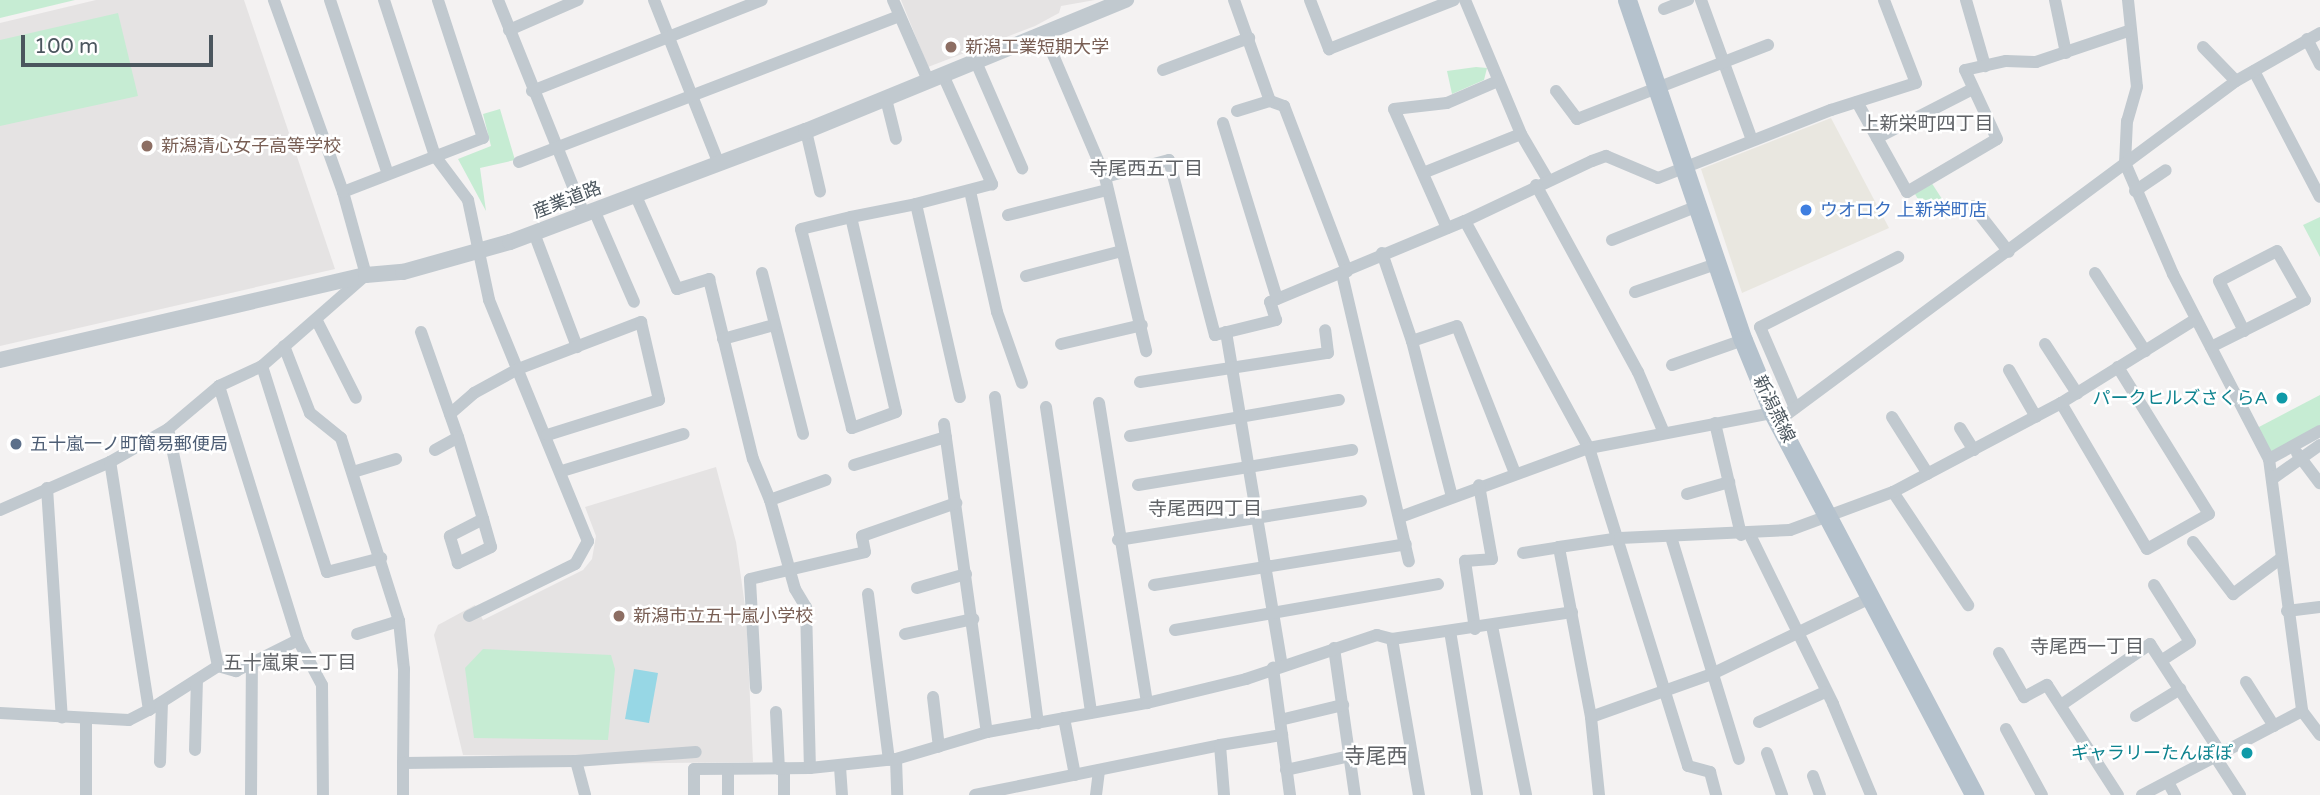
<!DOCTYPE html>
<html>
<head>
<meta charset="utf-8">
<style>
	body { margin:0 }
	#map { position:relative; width:2320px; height:795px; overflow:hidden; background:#f4f2f2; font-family:"Varela Round","Noto Sans JP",sans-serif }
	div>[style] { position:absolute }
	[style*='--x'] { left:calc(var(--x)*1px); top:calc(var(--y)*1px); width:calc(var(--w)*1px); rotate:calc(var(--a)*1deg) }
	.commercial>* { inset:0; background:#e9e7e0 }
	.education>* { inset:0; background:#e5e3e3 }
	.green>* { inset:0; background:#c6ecd3 }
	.water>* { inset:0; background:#97d7e5 }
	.minor>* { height:12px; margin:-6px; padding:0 6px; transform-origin:6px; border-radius:6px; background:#c1c9cf }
	.tertiary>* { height:16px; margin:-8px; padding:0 8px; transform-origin:8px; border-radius:8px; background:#c1c9cf }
	.primary>* { height:19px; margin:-9.5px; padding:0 9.5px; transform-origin:9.5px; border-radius:9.5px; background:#b5c2cd }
	.dots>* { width:19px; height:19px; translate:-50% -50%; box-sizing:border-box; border:4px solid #fff; border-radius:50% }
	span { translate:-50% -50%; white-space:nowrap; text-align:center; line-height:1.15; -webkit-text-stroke:5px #fff; paint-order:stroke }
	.education-label { font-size:18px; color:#785e54 }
	.left { translate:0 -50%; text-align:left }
	.street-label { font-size:18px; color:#4b565e }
	.shop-label { font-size:18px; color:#366cbe }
	.culture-label { font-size:18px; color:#0d838f }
	.right { translate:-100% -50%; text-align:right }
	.service-label { font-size:18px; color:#4e5e75 }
	.neighbourhood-label { font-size:19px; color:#5f6266 }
	.quarter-label { font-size:21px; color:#5f6266 }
	.scale { position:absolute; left:21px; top:35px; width:192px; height:32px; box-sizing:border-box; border:4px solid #4b565e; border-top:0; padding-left:9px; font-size:21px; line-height:24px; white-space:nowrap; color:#4b565e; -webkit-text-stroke:5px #fff; paint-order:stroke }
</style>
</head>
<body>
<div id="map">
	<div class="commercial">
		<div style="clip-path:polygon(1831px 118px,1889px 228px,1742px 293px,1701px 169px)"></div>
	</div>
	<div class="education">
		<div style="clip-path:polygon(96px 0,244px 0,335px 269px,0 346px,0 23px)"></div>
		<div style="clip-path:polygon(901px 0,1095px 0,1061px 6px,1059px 13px,1035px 26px,928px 67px)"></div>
		<div style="clip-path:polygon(716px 467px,736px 542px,746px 613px,753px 762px,582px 764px,580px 757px,463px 755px,434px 635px,438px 625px,475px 605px,483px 620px,583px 570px,592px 559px,596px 536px,585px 507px)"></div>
	</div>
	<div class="green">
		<div style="clip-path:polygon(0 0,75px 0,0 18px)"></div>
		<div style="clip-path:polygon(118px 13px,138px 96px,0 126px,0 40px)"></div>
		<div style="clip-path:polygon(1476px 67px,1487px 68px,1484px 80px,1452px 94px,1447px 71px)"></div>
		<div style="clip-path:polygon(500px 109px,515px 160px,480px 168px,486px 211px,458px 159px,491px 146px,483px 114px)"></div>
		<div style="clip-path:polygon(1931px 182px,1944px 202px,1926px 213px,1915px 194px)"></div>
		<div style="clip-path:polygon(2320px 217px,2320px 257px,2303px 225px)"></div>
		<div style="clip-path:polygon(2320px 395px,2320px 425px,2270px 455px,2257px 428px)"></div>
		<div style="clip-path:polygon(483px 649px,611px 655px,615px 669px,608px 740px,474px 738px,465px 668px)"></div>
	</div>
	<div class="water">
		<div style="clip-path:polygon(634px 669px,658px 673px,649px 723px,625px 719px)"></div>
	</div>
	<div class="minor">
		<div style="--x:330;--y:0;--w:183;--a:71.6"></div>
		<div style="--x:384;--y:0;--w:164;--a:71.9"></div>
		<div style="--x:435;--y:156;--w:55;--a:53.1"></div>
		<div style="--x:468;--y:200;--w:102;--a:78.1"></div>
		<div style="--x:489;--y:300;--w:261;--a:67.7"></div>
		<div style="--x:588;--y:541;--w:26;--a:119"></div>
		<div style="--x:575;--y:564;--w:118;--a:153.9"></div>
		<div style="--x:498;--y:0;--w:231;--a:68.1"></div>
		<div style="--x:654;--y:0;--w:176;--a:68.4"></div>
		<div style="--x:893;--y:0;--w:87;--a:66.4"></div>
		<div style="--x:1234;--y:0;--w:107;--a:70.4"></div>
		<div style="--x:1270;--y:101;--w:15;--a:20"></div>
		<div style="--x:1284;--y:106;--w:177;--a:69.1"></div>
		<div style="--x:1310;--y:0;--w:53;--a:68.8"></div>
		<div style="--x:1329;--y:49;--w:134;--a:-21.4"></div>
		<div style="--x:1465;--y:0;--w:145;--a:67.3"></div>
		<div style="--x:1521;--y:134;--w:53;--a:59.6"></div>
		<div style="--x:1701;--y:0;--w:149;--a:70"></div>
		<div style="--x:1966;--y:0;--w:69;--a:73.9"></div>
		<div style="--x:2055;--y:0;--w:54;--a:78.3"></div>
		<div style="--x:2128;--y:0;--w:87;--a:84.1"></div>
		<div style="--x:2137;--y:87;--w:35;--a:106"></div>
		<div style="--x:2127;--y:121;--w:42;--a:92.7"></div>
		<div style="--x:2125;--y:163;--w:121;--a:66.6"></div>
		<div style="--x:2173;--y:274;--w:208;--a:62.6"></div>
		<div style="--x:2269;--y:459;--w:254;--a:82.5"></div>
		<div style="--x:2302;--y:711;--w:30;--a:53"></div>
		<div style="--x:1664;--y:9;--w:26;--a:-21"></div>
		<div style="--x:509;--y:30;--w:75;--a:-23.5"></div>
		<div style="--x:1045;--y:36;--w:153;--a:66.9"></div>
		<div style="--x:1105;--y:177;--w:66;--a:-14.9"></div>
		<div style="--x:1169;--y:160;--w:181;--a:75.3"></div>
		<div style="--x:1215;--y:335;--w:63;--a:-13.8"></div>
		<div style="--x:1276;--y:320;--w:19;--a:-108"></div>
		<div style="--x:1270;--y:302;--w:211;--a:-22.6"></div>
		<div style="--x:1465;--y:221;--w:140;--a:-25.3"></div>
		<div style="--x:1592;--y:161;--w:15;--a:-20"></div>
		<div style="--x:1606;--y:156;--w:56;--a:22.9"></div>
		<div style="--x:1658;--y:178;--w:186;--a:-21.5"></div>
		<div style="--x:1831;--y:110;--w:89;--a:-17.6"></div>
		<div style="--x:1916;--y:83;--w:89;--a:-111.1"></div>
		<div style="--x:2307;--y:39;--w:29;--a:63"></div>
		<div style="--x:2203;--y:47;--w:47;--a:45.9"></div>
		<div style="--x:976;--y:62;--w:116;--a:66.5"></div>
		<div style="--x:1163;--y:70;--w:92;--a:-20.4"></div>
		<div style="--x:2254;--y:71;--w:142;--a:62.4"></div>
		<div style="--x:943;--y:75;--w:120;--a:65.8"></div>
		<div style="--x:992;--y:184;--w:79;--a:165.3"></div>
		<div style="--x:916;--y:204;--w:198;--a:77.2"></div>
		<div style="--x:532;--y:91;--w:247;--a:-21.6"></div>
		<div style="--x:1556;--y:91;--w:35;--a:53"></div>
		<div style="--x:1577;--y:119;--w:205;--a:-21.2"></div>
		<div style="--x:886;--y:99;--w:41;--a:76"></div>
		<div style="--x:1857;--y:102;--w:103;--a:60.9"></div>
		<div style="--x:1907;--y:192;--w:104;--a:-30.5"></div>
		<div style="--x:1997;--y:139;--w:76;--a:-114.9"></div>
		<div style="--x:1965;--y:70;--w:42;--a:-12.4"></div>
		<div style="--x:2006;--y:61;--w:30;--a:2"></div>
		<div style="--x:2036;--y:62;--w:100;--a:-18.6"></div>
		<div style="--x:1237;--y:111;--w:34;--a:-17"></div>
		<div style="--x:1223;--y:123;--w:184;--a:72.9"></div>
		<div style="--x:806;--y:131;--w:62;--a:76.9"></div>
		<div style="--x:1877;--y:138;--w:106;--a:-27.1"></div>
		<div style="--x:519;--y:162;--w:407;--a:-21"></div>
		<div style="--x:1423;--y:173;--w:105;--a:-21.7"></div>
		<div style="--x:1105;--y:177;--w:179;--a:76.7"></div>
		<div style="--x:1536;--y:185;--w:213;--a:61.4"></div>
		<div style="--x:1638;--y:372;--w:66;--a:66.9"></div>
		<div style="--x:970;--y:191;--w:124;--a:77.4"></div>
		<div style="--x:997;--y:312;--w:75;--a:70.6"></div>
		<div style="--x:2135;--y:191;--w:37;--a:-34"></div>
		<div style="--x:343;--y:192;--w:150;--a:-21.1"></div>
		<div style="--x:483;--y:138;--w:145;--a:-108.1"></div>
		<div style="--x:635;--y:194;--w:104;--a:66.1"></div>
		<div style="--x:677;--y:289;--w:34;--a:-17"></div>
		<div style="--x:709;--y:279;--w:185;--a:76.3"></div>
		<div style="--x:753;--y:459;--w:44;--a:67.5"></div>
		<div style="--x:770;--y:500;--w:92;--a:74.3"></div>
		<div style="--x:795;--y:589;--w:21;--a:59"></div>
		<div style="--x:806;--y:607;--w:161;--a:88.6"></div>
		<div style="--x:1973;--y:206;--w:58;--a:52"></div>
		<div style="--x:594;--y:210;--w:100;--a:66.5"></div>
		<div style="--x:1008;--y:215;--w:102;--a:-14.2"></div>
		<div style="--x:851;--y:217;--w:200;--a:77"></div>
		<div style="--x:896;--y:412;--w:47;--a:160"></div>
		<div style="--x:852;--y:428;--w:205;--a:-104.4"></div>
		<div style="--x:801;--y:229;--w:51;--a:-13.5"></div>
		<div style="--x:851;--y:217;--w:66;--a:-11.3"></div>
		<div style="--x:1465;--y:221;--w:259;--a:61.4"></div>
		<div style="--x:1589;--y:448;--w:333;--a:72.7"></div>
		<div style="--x:1688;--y:766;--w:23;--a:15"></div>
		<div style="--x:1710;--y:772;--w:24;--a:75"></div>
		<div style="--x:1447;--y:228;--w:130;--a:-114"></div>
		<div style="--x:1394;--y:109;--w:53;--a:-6.5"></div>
		<div style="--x:1447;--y:103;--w:56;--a:-23.3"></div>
		<div style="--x:534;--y:233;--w:122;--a:69.3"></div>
		<div style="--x:1612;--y:240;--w:92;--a:-21.6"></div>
		<div style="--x:1382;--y:253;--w:93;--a:71.2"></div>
		<div style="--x:1412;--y:341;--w:161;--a:75.6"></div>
		<div style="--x:762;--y:273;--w:166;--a:75.7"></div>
		<div style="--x:2095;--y:273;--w:93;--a:57.3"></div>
		<div style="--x:1342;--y:274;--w:295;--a:76.9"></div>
		<div style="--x:1026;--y:276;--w:99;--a:-14.6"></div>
		<div style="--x:1635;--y:292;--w:86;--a:-19.1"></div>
		<div style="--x:317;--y:321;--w:86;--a:63.1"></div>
		<div style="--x:421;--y:332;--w:111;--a:70.6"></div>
		<div style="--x:458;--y:437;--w:86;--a:73"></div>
		<div style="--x:483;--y:519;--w:29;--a:74"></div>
		<div style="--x:491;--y:547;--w:37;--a:154"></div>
		<div style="--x:458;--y:563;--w:28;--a:-107"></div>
		<div style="--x:450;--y:536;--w:37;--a:-27"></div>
		<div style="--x:1226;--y:332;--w:338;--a:80.5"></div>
		<div style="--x:723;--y:339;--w:53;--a:-15.4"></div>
		<div style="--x:1412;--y:341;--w:47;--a:-18.4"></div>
		<div style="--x:1457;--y:326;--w:158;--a:68.5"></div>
		<div style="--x:1061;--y:344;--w:83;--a:-13.2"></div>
		<div style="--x:2045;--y:344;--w:59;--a:56.9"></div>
		<div style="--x:284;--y:346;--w:72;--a:68.8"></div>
		<div style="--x:310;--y:413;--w:40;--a:39"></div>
		<div style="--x:341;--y:438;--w:192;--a:72.4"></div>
		<div style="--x:399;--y:621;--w:48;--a:84.1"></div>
		<div style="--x:404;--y:669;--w:94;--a:90.6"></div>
		<div style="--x:403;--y:763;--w:173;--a:-0.7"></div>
		<div style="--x:576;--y:761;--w:120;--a:-4.3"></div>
		<div style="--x:2211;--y:347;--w:105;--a:-26.6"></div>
		<div style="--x:2305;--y:300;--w:56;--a:-119.7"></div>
		<div style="--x:2277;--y:251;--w:65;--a:152.7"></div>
		<div style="--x:2219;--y:281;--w:56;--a:63.4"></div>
		<div style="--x:1672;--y:365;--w:75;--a:-19.4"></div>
		<div style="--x:262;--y:366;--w:216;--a:72.5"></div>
		<div style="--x:327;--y:572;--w:56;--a:-14.5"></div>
		<div style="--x:2009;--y:370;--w:54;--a:60.1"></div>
		<div style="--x:1140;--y:382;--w:190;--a:-8.8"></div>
		<div style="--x:1328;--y:353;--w:23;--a:-97"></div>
		<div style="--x:219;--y:386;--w:266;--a:72.7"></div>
		<div style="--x:298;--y:640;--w:51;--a:61.9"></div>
		<div style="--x:322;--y:685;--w:110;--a:89.5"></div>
		<div style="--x:995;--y:397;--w:329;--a:82.5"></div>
		<div style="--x:1099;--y:403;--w:304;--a:80.9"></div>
		<div style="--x:2061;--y:403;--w:169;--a:59.5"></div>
		<div style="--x:2147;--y:549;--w:71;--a:-29.4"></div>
		<div style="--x:2209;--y:514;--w:173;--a:-121.8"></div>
		<div style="--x:1046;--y:407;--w:309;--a:81.6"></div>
		<div style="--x:1795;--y:408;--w:88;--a:-113.4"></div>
		<div style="--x:1760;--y:327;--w:155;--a:-26.9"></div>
		<div style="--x:450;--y:414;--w:32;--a:-41"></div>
		<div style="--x:474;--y:393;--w:50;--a:-28.6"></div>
		<div style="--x:518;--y:369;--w:132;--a:-20.9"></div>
		<div style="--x:641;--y:322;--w:80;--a:77"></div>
		<div style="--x:659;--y:400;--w:117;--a:162.6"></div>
		<div style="--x:1892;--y:417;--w:67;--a:57.7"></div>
		<div style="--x:1778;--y:421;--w:570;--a:-36.59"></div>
		<div style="--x:2236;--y:81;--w:97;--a:-29.7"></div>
		<div style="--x:1715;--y:423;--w:115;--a:76.9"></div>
		<div style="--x:944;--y:424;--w:311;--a:82.1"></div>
		<div style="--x:1960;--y:428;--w:26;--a:58"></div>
		<div style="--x:1130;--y:436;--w:212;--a:-9.8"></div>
		<div style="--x:435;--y:450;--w:26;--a:-29"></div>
		<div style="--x:2297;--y:453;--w:38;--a:53"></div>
		<div style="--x:2269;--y:459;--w:58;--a:-28.8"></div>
		<div style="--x:854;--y:465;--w:96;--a:-16.9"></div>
		<div style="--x:562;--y:471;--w:127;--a:-16.9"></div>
		<div style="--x:353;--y:472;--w:45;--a:-16.8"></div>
		<div style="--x:2272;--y:479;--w:59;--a:-35.3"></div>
		<div style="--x:1138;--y:485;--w:217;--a:-9.3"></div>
		<div style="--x:47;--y:488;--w:230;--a:86.3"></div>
		<div style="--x:1893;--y:492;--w:136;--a:56.4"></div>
		<div style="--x:1687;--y:494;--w:44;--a:-15.9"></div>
		<div style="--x:770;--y:500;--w:59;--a:-19.7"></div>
		<div style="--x:0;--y:510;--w:120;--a:-23.6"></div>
		<div style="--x:110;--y:462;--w:67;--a:-29.6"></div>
		<div style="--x:168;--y:429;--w:67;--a:-40.1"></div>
		<div style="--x:219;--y:386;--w:47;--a:-24.9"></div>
		<div style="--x:262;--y:366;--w:138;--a:-41.2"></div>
		<div style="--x:366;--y:275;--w:86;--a:-105.5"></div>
		<div style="--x:343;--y:192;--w:204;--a:-109.8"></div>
		<div style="--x:1400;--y:517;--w:201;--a:-20.1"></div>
		<div style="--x:1589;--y:448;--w:187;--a:-10.8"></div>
		<div style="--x:1750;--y:535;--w:188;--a:63.8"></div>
		<div style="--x:1833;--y:704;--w:99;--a:67.3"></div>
		<div style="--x:1671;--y:537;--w:232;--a:73"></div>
		<div style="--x:1118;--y:540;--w:246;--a:-9.1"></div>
		<div style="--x:2193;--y:542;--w:66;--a:52.4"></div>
		<div style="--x:2233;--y:594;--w:59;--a:-36.7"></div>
		<div style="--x:1523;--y:553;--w:36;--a:-9"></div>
		<div style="--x:1154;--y:585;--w:255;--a:-9.2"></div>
		<div style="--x:2154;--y:585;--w:67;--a:57.7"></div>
		<div style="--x:2190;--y:642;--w:33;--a:147"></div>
		<div style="--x:917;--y:588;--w:51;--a:-15.9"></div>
		<div style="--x:868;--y:594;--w:167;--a:82.8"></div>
		<div style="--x:2287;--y:611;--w:33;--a:-7"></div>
		<div style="--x:1492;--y:626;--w:172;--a:78.6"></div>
		<div style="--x:1475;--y:629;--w:69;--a:-98.4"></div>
		<div style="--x:1465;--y:561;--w:27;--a:-4"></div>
		<div style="--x:1492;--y:559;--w:75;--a:-100"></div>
		<div style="--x:1175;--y:630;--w:267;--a:-9.9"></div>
		<div style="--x:1450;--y:631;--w:165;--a:80.6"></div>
		<div style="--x:357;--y:634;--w:44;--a:-17.2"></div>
		<div style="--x:905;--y:634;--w:70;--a:-12.4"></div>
		<div style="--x:1392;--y:639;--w:158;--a:80.2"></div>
		<div style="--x:1334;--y:648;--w:148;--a:81.9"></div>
		<div style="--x:1999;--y:653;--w:51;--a:60.4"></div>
		<div style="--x:2024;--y:697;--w:26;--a:-28"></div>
		<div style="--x:2047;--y:685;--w:131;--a:57.2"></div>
		<div style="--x:218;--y:666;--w:19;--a:16"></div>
		<div style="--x:236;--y:671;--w:69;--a:-26.6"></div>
		<div style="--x:2246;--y:682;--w:52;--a:57.5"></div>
		<div style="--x:756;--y:688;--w:109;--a:-93.2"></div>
		<div style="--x:750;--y:579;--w:118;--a:-13.2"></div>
		<div style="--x:865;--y:552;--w:16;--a:-101"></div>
		<div style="--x:862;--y:536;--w:100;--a:-19.3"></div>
		<div style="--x:933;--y:697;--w:50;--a:83.2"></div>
		<div style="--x:2061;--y:705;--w:108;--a:-34.4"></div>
		<div style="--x:2150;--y:644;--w:132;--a:57"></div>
		<div style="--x:149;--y:710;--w:82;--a:-32.5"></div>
		<div style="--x:218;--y:666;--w:242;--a:-101.9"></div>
		<div style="--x:776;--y:712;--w:57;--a:87"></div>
		<div style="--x:0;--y:713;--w:129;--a:3.1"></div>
		<div style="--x:129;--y:720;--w:22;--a:-27"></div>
		<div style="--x:149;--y:710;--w:251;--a:-98.9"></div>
		<div style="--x:2136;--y:716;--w:52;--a:-31.5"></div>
		<div style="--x:1591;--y:717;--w:128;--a:-19.6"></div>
		<div style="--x:1712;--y:674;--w:173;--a:-25.7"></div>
		<div style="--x:1064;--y:718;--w:58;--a:79.1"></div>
		<div style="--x:1280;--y:720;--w:65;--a:-13.4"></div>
		<div style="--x:1759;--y:722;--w:72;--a:-24.4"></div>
		<div style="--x:2006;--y:729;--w:75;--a:61.4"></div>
		<div style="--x:1282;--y:735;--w:61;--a:82.4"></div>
		<div style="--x:195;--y:750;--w:70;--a:-88.4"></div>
		<div style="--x:1767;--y:753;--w:45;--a:70.3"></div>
		<div style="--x:2216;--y:758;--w:44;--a:57"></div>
		<div style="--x:896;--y:759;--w:36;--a:88"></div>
		<div style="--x:576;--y:761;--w:35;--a:75"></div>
		<div style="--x:160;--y:762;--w:60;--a:-88.1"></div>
		<div style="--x:840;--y:767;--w:28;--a:86"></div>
		<div style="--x:784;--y:768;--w:27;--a:90"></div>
		<div style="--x:1286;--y:770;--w:66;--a:-12.3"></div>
		<div style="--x:1813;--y:776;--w:20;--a:70"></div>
		<div style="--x:2168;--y:782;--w:15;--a:62"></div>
		<div style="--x:86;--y:795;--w:75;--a:-90"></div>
		<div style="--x:251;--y:795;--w:133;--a:-89.6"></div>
		<div style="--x:403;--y:795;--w:32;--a:-90"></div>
		<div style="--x:694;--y:795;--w:26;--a:-90"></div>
		<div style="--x:694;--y:769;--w:116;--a:-0.5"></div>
		<div style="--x:810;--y:768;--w:86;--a:-6"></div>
		<div style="--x:896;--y:759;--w:95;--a:-16.5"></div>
		<div style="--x:987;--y:732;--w:163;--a:-10.3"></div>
		<div style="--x:1147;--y:703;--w:102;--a:-13.6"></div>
		<div style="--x:1246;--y:679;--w:138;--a:-18.6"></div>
		<div style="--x:1377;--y:635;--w:16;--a:15"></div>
		<div style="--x:1392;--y:639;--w:182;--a:-8.5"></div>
		<div style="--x:728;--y:795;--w:26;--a:-90"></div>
		<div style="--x:975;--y:795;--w:250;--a:-11.5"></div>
		<div style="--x:1096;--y:795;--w:25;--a:-83"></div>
		<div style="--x:1224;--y:795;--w:50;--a:-94.6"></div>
		<div style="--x:1220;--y:745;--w:63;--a:-9.2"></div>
		<div style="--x:1282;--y:735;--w:68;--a:-97.7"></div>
		<div style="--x:1599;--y:795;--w:78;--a:-95.9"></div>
		<div style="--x:1591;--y:717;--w:173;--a:-100.7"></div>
		<div style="--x:1559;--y:547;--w:62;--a:-8.4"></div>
		<div style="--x:1620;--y:538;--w:170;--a:-2.7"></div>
		<div style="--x:1790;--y:530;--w:110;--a:-20.3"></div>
		<div style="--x:1893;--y:492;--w:190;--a:-27.9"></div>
		<div style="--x:2061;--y:403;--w:159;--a:-31.9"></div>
		<div style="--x:2142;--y:795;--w:181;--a:-27.7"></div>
	</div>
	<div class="tertiary">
		<div style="--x:0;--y:360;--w:376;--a:-13.1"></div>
		<div style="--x:366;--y:275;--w:37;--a:-5"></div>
		<div style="--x:403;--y:272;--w:111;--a:-15.7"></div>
		<div style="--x:510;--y:242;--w:316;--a:-20.6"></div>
		<div style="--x:806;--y:131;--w:346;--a:-22.3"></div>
	</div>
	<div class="primary">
		<div style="--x:1627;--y:0;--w:359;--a:71.2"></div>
		<div style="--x:1743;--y:340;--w:79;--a:67.7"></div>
		<div style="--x:1773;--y:413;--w:432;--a:62.2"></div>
	</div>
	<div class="dots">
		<div style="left:951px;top:47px;background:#8d6e63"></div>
		<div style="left:147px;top:146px;background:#8d6e63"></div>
		<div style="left:1806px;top:210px;background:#3f7fe0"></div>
		<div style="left:2282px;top:398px;background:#0f9aa8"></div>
		<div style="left:16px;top:444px;background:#5c6f8a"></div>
		<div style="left:619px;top:616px;background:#8d6e63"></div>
		<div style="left:2247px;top:753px;background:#0f9aa8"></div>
	</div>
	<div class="education-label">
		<span class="left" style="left:965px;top:47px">新潟工業短期大学</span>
		<span class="left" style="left:161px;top:146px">新潟清心女子高等学校</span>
		<span class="left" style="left:633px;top:616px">新潟市立五十嵐小学校</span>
	</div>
	<div class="street-label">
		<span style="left:567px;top:200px;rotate:-21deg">産業道路</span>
		<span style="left:1774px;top:409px;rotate:64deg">新潟燕線</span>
	</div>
	<div class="shop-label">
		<span class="left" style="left:1820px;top:210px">ウオロク 上新栄町店</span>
	</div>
	<div class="culture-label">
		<span class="right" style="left:2268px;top:398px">パークヒルズさくらA</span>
		<span class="right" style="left:2233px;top:753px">ギャラリーたんぽぽ</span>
	</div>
	<div class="service-label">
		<span class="left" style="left:30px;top:444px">五十嵐一ノ町簡易郵便局</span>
	</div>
	<div class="neighbourhood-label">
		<span style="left:1927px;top:125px">上新栄町四丁目</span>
		<span style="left:1146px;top:170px">寺尾西五丁目</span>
		<span style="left:1205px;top:510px">寺尾西四丁目</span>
		<span style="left:2087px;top:648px">寺尾西一丁目</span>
		<span style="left:290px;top:664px">五十嵐東二丁目</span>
	</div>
	<div class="quarter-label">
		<span style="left:1376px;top:757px">寺尾西</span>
	</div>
	<div class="scale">100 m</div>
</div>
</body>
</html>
